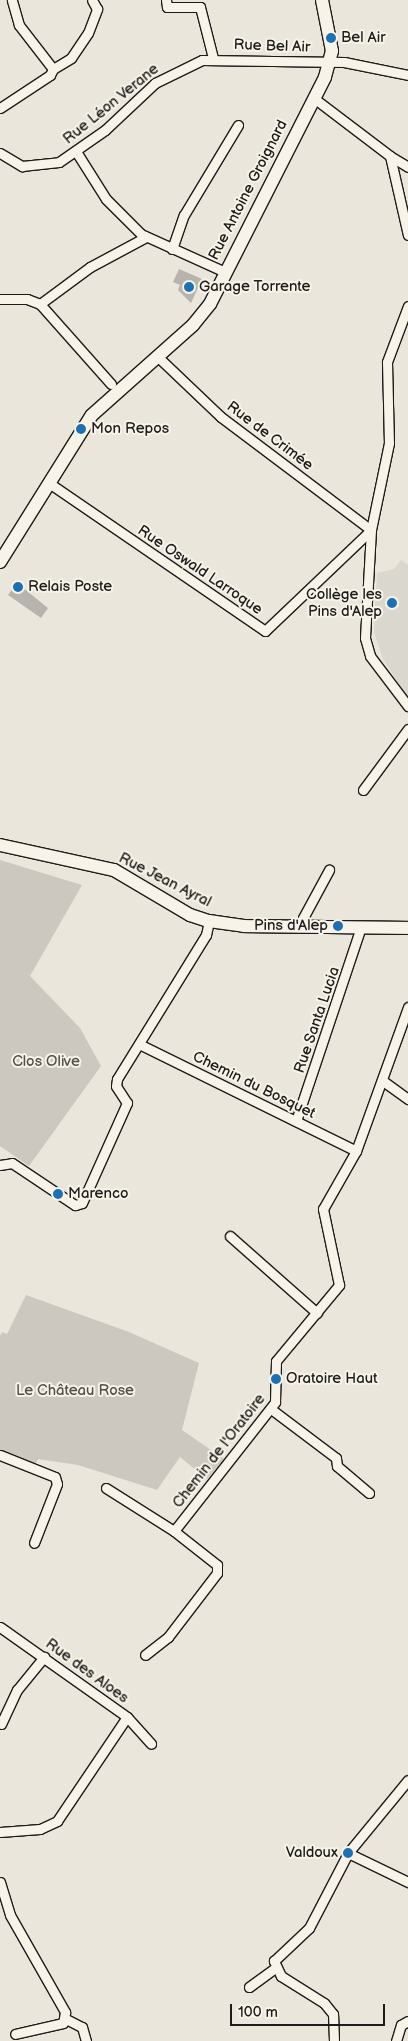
<!DOCTYPE html>
<html>
<head>
<meta charset="utf-8">
<style>
	body { margin:0 }
	#map { position:relative; width:408px; height:2041px; overflow:hidden; background:#eae6dc; font-family:"Balsamiq Sans",sans-serif }
	div>[style] { position:absolute }
	[style*='--x'] { left:calc(var(--x)*1px); top:calc(var(--y)*1px); width:calc(var(--w)*1px); rotate:calc(var(--a)*1deg) }
	.built>* { inset:0; background:#dad7ce }
	.green>* { inset:0; background:#ccc8c0 }
	.building>* { inset:0; background:#b6b4ac }
	.roads { filter:drop-shadow(1px 0 #1c1c1c) drop-shadow(-1px 0 #1c1c1c) drop-shadow(0 1px #1c1c1c) drop-shadow(0 -1px #1c1c1c) }
	.street>* { height:9px; margin:-4.5px; padding:0 4.5px; transform-origin:4.5px; border-radius:4.5px; background:#f7f3e8 }
	.secondary>* { height:12px; margin:-6px; padding:0 6px; transform-origin:6px; border-radius:6px; background:#f7f3e8 }
	.dots>* { width:14px; height:14px; translate:-50% -50%; box-sizing:border-box; border:2px solid #f7f3e8; border-radius:50% }
	span { translate:-50% -50%; white-space:nowrap; text-align:center; line-height:1.15; -webkit-text-stroke:4px #f7f3e8; paint-order:stroke }
	.poi-label { font-size:15px; color:#1c1c1c }
	.left { translate:0 -50%; text-align:left }
	.right { translate:-100% -50%; text-align:right }
	.street-label { font-size:15px; color:#1c1c1c }
	.park-label { font-size:15px; color:#51504d }
	.scale { position:absolute; left:230px; top:2004px; width:155px; height:22px; box-sizing:border-box; border:2px solid #1c1c1c; border-top:0; padding-left:6px; font-size:15px; line-height:18px; white-space:nowrap; color:#1c1c1c; -webkit-text-stroke:4px #f7f3e8; paint-order:stroke }
</style>
</head>
<body>
<div id="map">
	<div class="built">
		<div style="clip-path:polygon(401px 560px,408px 565px,408px 698px,383px 659px,374px 632px,377px 573px,394px 569px)"></div>
	</div>
	<div class="green">
		<div style="clip-path:polygon(0 860px,82px 885px,30px 976px,80px 1028px,101px 1066px,29px 1166px,0 1146px)"></div>
		<div style="clip-path:polygon(26px 1295px,129px 1332px,199px 1363px,182px 1430px,224px 1459px,207px 1479px,180px 1457px,157px 1490px,78px 1465px,38px 1459px,35px 1465px,0 1452px,0 1336px,2px 1332px,7px 1334px)"></div>
	</div>
	<div class="building">
		<div style="clip-path:polygon(179px 269px,202px 279px,191px 303px,178px 290px,180px 285px,173px 282px)"></div>
		<div style="clip-path:polygon(17px 583px,48px 608px,41px 618px,8px 595px)"></div>
	</div>
	<div class="roads">
		<div class="street">
			<div style="--x:166;--y:0;--w:7;--a:82"></div>
			<div style="--x:167;--y:7;--w:33;--a:0"></div>
			<div style="--x:200;--y:7;--w:53;--a:75.7"></div>
			<div style="--x:53;--y:69;--w:21;--a:-31"></div>
			<div style="--x:71;--y:58;--w:30;--a:-56"></div>
			<div style="--x:88;--y:33;--w:26;--a:-69"></div>
			<div style="--x:97;--y:9;--w:10;--a:-119"></div>
			<div style="--x:315;--y:99;--w:94;--a:37.2"></div>
			<div style="--x:390;--y:156;--w:81;--a:77.2"></div>
			<div style="--x:0;--y:108;--w:60;--a:-33.4"></div>
			<div style="--x:50;--y:75;--w:7;--a:-63"></div>
			<div style="--x:53;--y:69;--w:56;--a:-127.7"></div>
			<div style="--x:19;--y:25;--w:26;--a:-106"></div>
			<div style="--x:0;--y:153;--w:26;--a:31"></div>
			<div style="--x:22;--y:166;--w:37;--a:-6"></div>
			<div style="--x:59;--y:162;--w:56;--a:-34.8"></div>
			<div style="--x:105;--y:130;--w:69;--a:-43.2"></div>
			<div style="--x:155;--y:83;--w:52;--a:-26.1"></div>
			<div style="--x:202;--y:60;--w:142;--a:0.8"></div>
			<div style="--x:344;--y:62;--w:65;--a:11.5"></div>
			<div style="--x:77;--y:153;--w:54;--a:57.8"></div>
			<div style="--x:106;--y:199;--w:49;--a:45"></div>
			<div style="--x:141;--y:234;--w:92;--a:24.3"></div>
			<div style="--x:390;--y:156;--w:21;--a:31"></div>
			<div style="--x:172;--y:249;--w:36;--a:-71"></div>
			<div style="--x:184;--y:215;--w:105;--a:-59"></div>
			<div style="--x:0;--y:299;--w:27;--a:0"></div>
			<div style="--x:27;--y:299;--w:14;--a:21"></div>
			<div style="--x:40;--y:304;--w:107;--a:48.4"></div>
			<div style="--x:40;--y:304;--w:62;--a:-36.5"></div>
			<div style="--x:90;--y:267;--w:64;--a:-28.2"></div>
			<div style="--x:408;--y:306;--w:60;--a:110.6"></div>
			<div style="--x:387;--y:362;--w:81;--a:88.6"></div>
			<div style="--x:389;--y:443;--w:89;--a:101.7"></div>
			<div style="--x:371;--y:530;--w:108;--a:93.2"></div>
			<div style="--x:365;--y:638;--w:19;--a:74"></div>
			<div style="--x:370;--y:656;--w:63;--a:52.8"></div>
			<div style="--x:49;--y:483;--w:262;--a:34.4"></div>
			<div style="--x:265;--y:631;--w:146;--a:-43.6"></div>
			<div style="--x:371;--y:530;--w:188;--a:-143"></div>
			<div style="--x:221;--y:417;--w:87;--a:-136.4"></div>
			<div style="--x:363;--y:790;--w:76;--a:-53.6"></div>
			<div style="--x:304;--y:926;--w:8;--a:-97"></div>
			<div style="--x:303;--y:918;--w:55;--a:-61.6"></div>
			<div style="--x:139;--y:1044;--w:242;--a:26.2"></div>
			<div style="--x:383;--y:1081;--w:31;--a:36"></div>
			<div style="--x:296;--y:1121;--w:205;--a:-71.5"></div>
			<div style="--x:0;--y:1165;--w:12;--a:-9"></div>
			<div style="--x:12;--y:1163;--w:76;--a:33.7"></div>
			<div style="--x:75;--y:1205;--w:7;--a:-16"></div>
			<div style="--x:82;--y:1203;--w:110;--a:-65.8"></div>
			<div style="--x:127;--y:1103;--w:20;--a:-123"></div>
			<div style="--x:116;--y:1086;--w:7;--a:-82"></div>
			<div style="--x:117;--y:1079;--w:169;--a:-58.3"></div>
			<div style="--x:206;--y:935;--w:14;--a:-78"></div>
			<div style="--x:230;--y:1236;--w:116;--a:41.5"></div>
			<div style="--x:271;--y:1409;--w:81;--a:37"></div>
			<div style="--x:336;--y:1458;--w:8;--a:83"></div>
			<div style="--x:337;--y:1466;--w:42;--a:40.2"></div>
			<div style="--x:0;--y:1455;--w:59;--a:21.8"></div>
			<div style="--x:55;--y:1477;--w:7;--a:74"></div>
			<div style="--x:57;--y:1484;--w:63;--a:111.3"></div>
			<div style="--x:106;--y:1488;--w:80;--a:32.3"></div>
			<div style="--x:174;--y:1531;--w:55;--a:38.3"></div>
			<div style="--x:217;--y:1565;--w:8;--a:90"></div>
			<div style="--x:217;--y:1573;--w:81;--a:127.4"></div>
			<div style="--x:168;--y:1637;--w:29;--a:142"></div>
			<div style="--x:174;--y:1531;--w:164;--a:-51.9"></div>
			<div style="--x:275;--y:1402;--w:41;--a:-88.6"></div>
			<div style="--x:276;--y:1361;--w:99;--a:-50.3"></div>
			<div style="--x:339;--y:1285;--w:78;--a:-101.9"></div>
			<div style="--x:323;--y:1209;--w:67;--a:-60.4"></div>
			<div style="--x:356;--y:1151;--w:153;--a:-70.1"></div>
			<div style="--x:0;--y:1627;--w:156;--a:35.3"></div>
			<div style="--x:127;--y:1717;--w:36;--a:48"></div>
			<div style="--x:1;--y:1724;--w:38;--a:-65"></div>
			<div style="--x:17;--y:1690;--w:43;--a:-50.7"></div>
			<div style="--x:0;--y:1832;--w:40;--a:-4.3"></div>
			<div style="--x:40;--y:1829;--w:19;--a:-25"></div>
			<div style="--x:57;--y:1821;--w:125;--a:-56.1"></div>
			<div style="--x:348;--y:1853;--w:67;--a:25.8"></div>
			<div style="--x:0;--y:1882;--w:34;--a:73"></div>
			<div style="--x:10;--y:1915;--w:112;--a:60.4"></div>
			<div style="--x:65;--y:2012;--w:11;--a:100"></div>
			<div style="--x:63;--y:2023;--w:49;--a:167.1"></div>
			<div style="--x:249;--y:1987;--w:32;--a:-36"></div>
			<div style="--x:66;--y:2019;--w:18;--a:27"></div>
			<div style="--x:82;--y:2027;--w:15;--a:74"></div>
			<div style="--x:334;--y:2041;--w:27;--a:-92"></div>
			<div style="--x:333;--y:2014;--w:14;--a:-129"></div>
			<div style="--x:324;--y:2003;--w:51;--a:-147.9"></div>
			<div style="--x:281;--y:1976;--w:17;--a:-115"></div>
			<div style="--x:274;--y:1961;--w:48;--a:-43.3"></div>
			<div style="--x:309;--y:1928;--w:85;--a:-62.5"></div>
			<div style="--x:348;--y:1853;--w:94;--a:-50.6"></div>
			<div style="--x:396;--y:2041;--w:17;--a:-73"></div>
			<div style="--x:401;--y:2025;--w:8;--a:-30"></div>
		</div>
		<div class="secondary">
			<div style="--x:0;--y:562;--w:173;--a:-58"></div>
			<div style="--x:92;--y:415;--w:135;--a:-41.7"></div>
			<div style="--x:193;--y:325;--w:27;--a:-51"></div>
			<div style="--x:210;--y:304;--w:254;--a:-63.1"></div>
			<div style="--x:325;--y:77;--w:27;--a:-75"></div>
			<div style="--x:332;--y:51;--w:52;--a:-101.1"></div>
			<div style="--x:0;--y:845;--w:117;--a:12.4"></div>
			<div style="--x:114;--y:870;--w:88;--a:30.6"></div>
			<div style="--x:190;--y:915;--w:20;--a:18"></div>
			<div style="--x:209;--y:921;--w:35;--a:8"></div>
			<div style="--x:244;--y:926;--w:164;--a:0.7"></div>
		</div>
	</div>
	<div class="dots">
		<div style="left:331px;top:38px;background:#1f6fb2"></div>
		<div style="left:189px;top:287px;background:#1f6fb2"></div>
		<div style="left:81px;top:429px;background:#1f6fb2"></div>
		<div style="left:18px;top:587px;background:#1f6fb2"></div>
		<div style="left:392px;top:603px;background:#1f6fb2"></div>
		<div style="left:338px;top:926px;background:#1f6fb2"></div>
		<div style="left:58px;top:1194px;background:#1f6fb2"></div>
		<div style="left:276px;top:1379px;background:#1f6fb2"></div>
		<div style="left:348px;top:1853px;background:#1f6fb2"></div>
	</div>
	<div class="poi-label">
		<span class="left" style="left:341px;top:38px">Bel Air</span>
		<span class="left" style="left:199px;top:287px">Garage Torrente</span>
		<span class="left" style="left:91px;top:429px">Mon Repos</span>
		<span class="left" style="left:28px;top:587px">Relais Poste</span>
		<span class="right" style="left:382px;top:603px">Collège les<br>Pins d'Alep</span>
		<span class="right" style="left:328px;top:926px">Pins d'Alep</span>
		<span class="left" style="left:68px;top:1194px">Marenco</span>
		<span class="left" style="left:286px;top:1379px">Oratoire Haut</span>
		<span class="right" style="left:338px;top:1853px">Valdoux</span>
	</div>
	<div class="street-label">
		<span style="left:272px;top:46px;rotate:2deg">Rue Bel Air</span>
		<span style="left:111px;top:104px;rotate:-39deg">Rue Léon Verane</span>
		<span style="left:248px;top:190px;rotate:-63deg">Rue Antoine Groignard</span>
		<span style="left:270px;top:436px;rotate:37deg">Rue de Crimée</span>
		<span style="left:200px;top:570px;rotate:34deg">Rue Oswald Larroque</span>
		<span style="left:165px;top:880px;rotate:27deg">Rue Jean Ayral</span>
		<span style="left:317px;top:1020px;rotate:-71deg">Rue Santa Lucia</span>
		<span style="left:254px;top:1085px;rotate:26deg">Chemin du Bosquet</span>
		<span style="left:219px;top:1451px;rotate:-52deg">Chemin de l'Oratoire</span>
		<span style="left:87px;top:1671px;rotate:36deg">Rue des Aloes</span>
	</div>
	<div class="park-label">
		<span style="left:46px;top:1062px">Clos Olive</span>
		<span style="left:75px;top:1391px">Le Château Rose</span>
	</div>
	<div class="scale">100 m</div>
</div>
</body>
</html>
